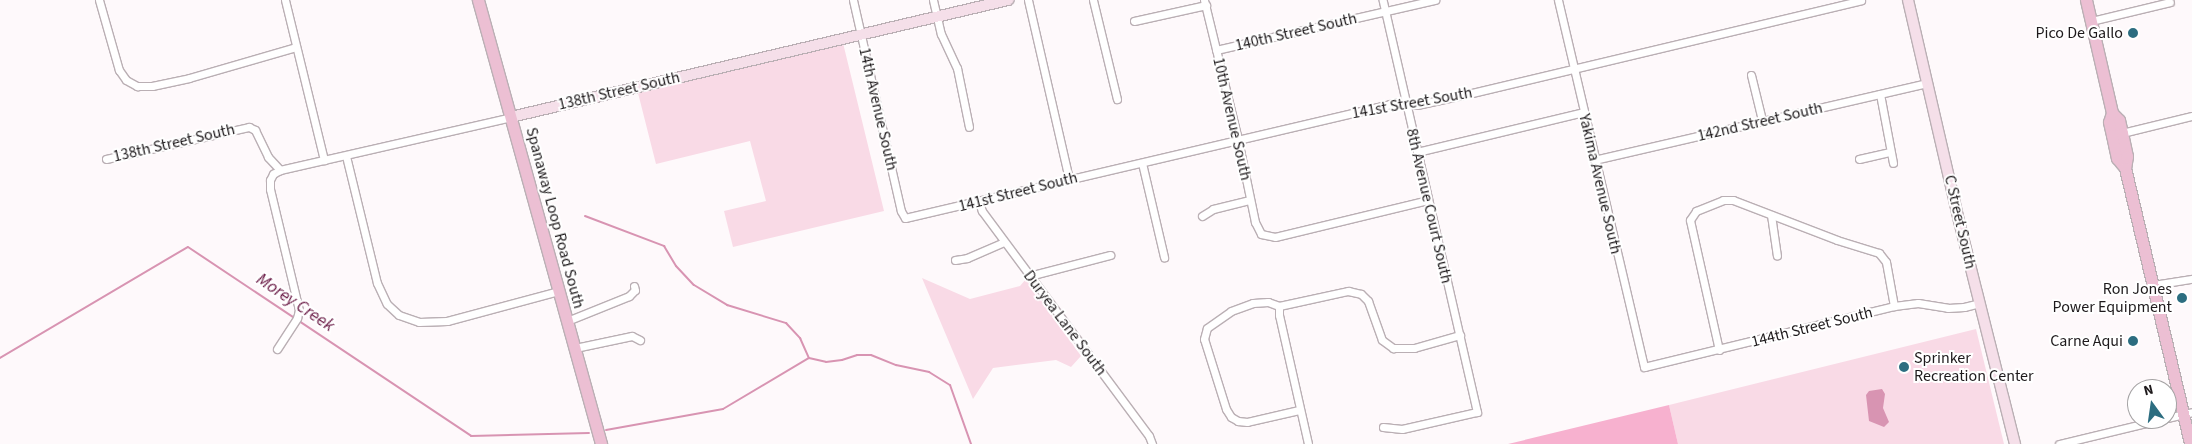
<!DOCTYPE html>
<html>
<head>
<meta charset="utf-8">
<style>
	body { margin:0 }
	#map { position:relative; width:2192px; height:444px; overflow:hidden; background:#fef9fb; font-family:"Source Sans 3",sans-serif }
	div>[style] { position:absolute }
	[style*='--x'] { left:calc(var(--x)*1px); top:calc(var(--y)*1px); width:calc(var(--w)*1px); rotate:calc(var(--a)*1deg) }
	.green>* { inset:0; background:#f9dae6 }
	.forest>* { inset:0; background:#f7b1cf }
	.water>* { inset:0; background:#d894b2 }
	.stream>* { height:2px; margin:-1px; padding:0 1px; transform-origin:1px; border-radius:1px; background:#d894b2 }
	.roads { filter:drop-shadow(1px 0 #baafb4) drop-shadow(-1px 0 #baafb4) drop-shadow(0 1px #baafb4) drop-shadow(0 -1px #baafb4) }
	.street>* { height:7px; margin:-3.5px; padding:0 3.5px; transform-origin:3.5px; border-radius:3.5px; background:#fff }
	.secondary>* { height:10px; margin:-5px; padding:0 5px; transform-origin:5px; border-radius:5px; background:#f5dfe9 }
	.primary>* { height:11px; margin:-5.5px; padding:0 5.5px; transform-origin:5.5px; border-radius:5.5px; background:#ecbfd3 }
	.dots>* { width:14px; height:14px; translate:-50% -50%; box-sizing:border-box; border:2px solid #fff; border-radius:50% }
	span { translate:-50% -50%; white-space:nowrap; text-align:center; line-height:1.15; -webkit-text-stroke:4px #fff; paint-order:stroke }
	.street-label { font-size:16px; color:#1e1a1c }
	.poi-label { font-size:16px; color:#1e1a1c }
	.right { translate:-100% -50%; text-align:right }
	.left { translate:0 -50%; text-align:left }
	.water-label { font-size:18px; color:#6b1c47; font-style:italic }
	.north { position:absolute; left:2127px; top:379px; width:50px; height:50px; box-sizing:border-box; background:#fff; border:1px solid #a5a3a4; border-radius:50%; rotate:346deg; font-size:14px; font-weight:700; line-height:20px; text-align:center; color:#1e1a1c }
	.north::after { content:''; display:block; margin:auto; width:18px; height:22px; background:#2c6d80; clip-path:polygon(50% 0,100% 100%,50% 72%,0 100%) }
</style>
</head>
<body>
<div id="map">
	<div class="green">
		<div style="clip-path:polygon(843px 43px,884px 211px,733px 247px,724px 211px,766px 201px,750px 141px,656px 164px,638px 93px)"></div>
		<div style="clip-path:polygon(922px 278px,970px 299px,1020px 286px,1026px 279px,1081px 356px,1071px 367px,1056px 360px,993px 368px,973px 399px)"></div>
		<div style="clip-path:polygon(1976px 329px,2004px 444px,1678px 444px,1669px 405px)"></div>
	</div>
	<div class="forest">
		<div style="clip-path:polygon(1669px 405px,1678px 444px,1508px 444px)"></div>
	</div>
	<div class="water">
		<div style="clip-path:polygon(1882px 389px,1885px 394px,1883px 408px,1889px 422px,1884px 427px,1869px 421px,1866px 395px,1869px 391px)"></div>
	</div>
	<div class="stream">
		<div style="--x:585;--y:216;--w:85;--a:20.8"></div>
		<div style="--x:664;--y:246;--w:23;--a:59"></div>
		<div style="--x:676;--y:266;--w:26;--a:47"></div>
		<div style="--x:694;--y:285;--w:39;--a:31"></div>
		<div style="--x:727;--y:305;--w:62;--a:17"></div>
		<div style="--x:786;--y:323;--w:21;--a:47"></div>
		<div style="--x:800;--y:338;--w:22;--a:66"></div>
		<div style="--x:809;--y:358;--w:17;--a:13"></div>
		<div style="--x:826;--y:362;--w:16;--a:-7"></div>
		<div style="--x:842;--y:360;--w:16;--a:-18"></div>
		<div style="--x:857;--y:355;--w:14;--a:0"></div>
		<div style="--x:871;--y:355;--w:27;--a:22"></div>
		<div style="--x:896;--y:365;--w:34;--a:12"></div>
		<div style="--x:929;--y:372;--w:25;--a:32"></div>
		<div style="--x:950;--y:385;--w:63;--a:70.4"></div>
		<div style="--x:0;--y:358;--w:218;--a:-30.6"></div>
		<div style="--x:188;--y:247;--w:340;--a:33.7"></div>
		<div style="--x:471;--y:436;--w:118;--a:-1.5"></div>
		<div style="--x:606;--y:430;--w:119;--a:-10.2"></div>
		<div style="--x:723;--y:409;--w:100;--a:-30.7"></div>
	</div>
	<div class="roads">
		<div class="street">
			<div style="--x:99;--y:0;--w:73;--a:74.1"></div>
			<div style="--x:119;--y:70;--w:12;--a:55"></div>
			<div style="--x:126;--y:80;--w:13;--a:29"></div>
			<div style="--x:137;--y:86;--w:15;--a:0"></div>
			<div style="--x:152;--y:86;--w:38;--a:-12"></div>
			<div style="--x:189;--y:78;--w:111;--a:-16.2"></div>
			<div style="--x:285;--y:0;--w:165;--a:76.3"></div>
			<div style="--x:853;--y:0;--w:216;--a:77.2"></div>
			<div style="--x:901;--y:211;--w:8;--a:60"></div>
			<div style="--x:905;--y:218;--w:498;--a:-13.2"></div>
			<div style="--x:1390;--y:104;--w:9;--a:-13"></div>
			<div style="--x:1399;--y:102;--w:18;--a:9"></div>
			<div style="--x:1417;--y:105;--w:56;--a:-12.3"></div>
			<div style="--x:1472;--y:93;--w:400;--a:-13.4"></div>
			<div style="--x:933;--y:0;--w:35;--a:77"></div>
			<div style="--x:941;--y:34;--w:38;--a:65"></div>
			<div style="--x:957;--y:68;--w:60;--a:78.5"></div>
			<div style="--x:1028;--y:0;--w:184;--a:77.1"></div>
			<div style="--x:1093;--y:0;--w:102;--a:76.4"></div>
			<div style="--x:1204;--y:0;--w:144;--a:76.3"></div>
			<div style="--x:1238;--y:140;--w:84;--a:78.3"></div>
			<div style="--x:1255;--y:222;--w:13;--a:63"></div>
			<div style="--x:1261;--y:234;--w:14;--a:12"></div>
			<div style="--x:1275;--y:237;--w:157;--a:-13.6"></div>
			<div style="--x:1558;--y:0;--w:377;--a:76.8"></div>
			<div style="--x:1644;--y:367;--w:257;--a:-13.7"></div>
			<div style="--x:1894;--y:306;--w:24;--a:-7"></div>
			<div style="--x:1918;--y:303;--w:30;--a:9"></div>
			<div style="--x:1948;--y:308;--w:16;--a:-4"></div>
			<div style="--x:1964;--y:307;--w:16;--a:-14"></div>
			<div style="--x:1134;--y:21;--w:74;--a:-12.5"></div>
			<div style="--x:2091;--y:21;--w:81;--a:-13.5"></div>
			<div style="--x:1216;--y:50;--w:225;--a:-12.9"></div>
			<div style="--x:1751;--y:75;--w:46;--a:76.3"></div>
			<div style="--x:1880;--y:94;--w:70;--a:79.3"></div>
			<div style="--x:2122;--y:133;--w:72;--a:-13.7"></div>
			<div style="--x:1417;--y:152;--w:172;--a:-13.5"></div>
			<div style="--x:346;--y:156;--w:131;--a:76.3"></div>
			<div style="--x:377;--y:283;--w:23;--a:65"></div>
			<div style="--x:387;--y:304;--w:16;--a:43"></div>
			<div style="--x:399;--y:315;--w:21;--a:19"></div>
			<div style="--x:419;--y:322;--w:28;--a:-2"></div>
			<div style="--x:447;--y:321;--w:116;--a:-15"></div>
			<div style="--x:106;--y:159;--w:147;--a:-12.6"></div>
			<div style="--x:249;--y:127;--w:7;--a:27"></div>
			<div style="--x:255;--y:130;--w:30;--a:64"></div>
			<div style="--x:268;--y:157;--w:18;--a:47"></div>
			<div style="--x:1859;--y:159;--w:32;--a:-13"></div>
			<div style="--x:1594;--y:160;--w:342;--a:-13"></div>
			<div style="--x:1142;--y:163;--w:97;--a:76.8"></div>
			<div style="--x:979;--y:202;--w:9;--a:72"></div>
			<div style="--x:982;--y:211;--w:280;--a:53.4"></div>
			<div style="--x:1149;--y:436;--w:9;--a:69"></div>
			<div style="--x:1771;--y:215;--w:41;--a:81.7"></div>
			<div style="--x:1202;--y:216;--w:13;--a:-32"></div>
			<div style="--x:1213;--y:209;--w:38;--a:-14"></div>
			<div style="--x:955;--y:260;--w:12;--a:-9"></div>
			<div style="--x:967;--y:258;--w:40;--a:-23.4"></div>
			<div style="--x:1029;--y:276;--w:84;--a:-14.5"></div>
			<div style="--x:2153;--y:285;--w:39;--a:-9"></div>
			<div style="--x:1279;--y:306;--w:9;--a:90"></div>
			<div style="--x:1279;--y:315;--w:132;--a:77.3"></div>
			<div style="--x:567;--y:321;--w:67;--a:-22"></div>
			<div style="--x:629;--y:296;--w:8;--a:-45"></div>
			<div style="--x:635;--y:290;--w:4;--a:-104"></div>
			<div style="--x:575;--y:348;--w:58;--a:-11.9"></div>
			<div style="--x:632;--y:336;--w:9;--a:27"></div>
			<div style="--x:277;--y:349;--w:37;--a:-57"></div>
			<div style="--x:297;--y:318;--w:8;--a:-76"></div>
			<div style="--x:299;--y:310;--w:124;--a:-103.5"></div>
			<div style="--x:270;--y:189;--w:9;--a:-90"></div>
			<div style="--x:270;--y:180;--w:7;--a:-63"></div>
			<div style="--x:273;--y:174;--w:8;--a:-30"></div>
			<div style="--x:280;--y:170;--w:237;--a:-12.9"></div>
			<div style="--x:1719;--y:350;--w:133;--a:-102.6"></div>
			<div style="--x:1690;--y:220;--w:11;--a:-56"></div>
			<div style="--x:1696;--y:211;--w:29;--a:-22"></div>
			<div style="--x:1723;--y:200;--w:10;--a:0"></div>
			<div style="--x:1733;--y:200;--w:111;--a:21"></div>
			<div style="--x:1837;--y:240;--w:44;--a:17.2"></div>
			<div style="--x:1879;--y:253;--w:11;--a:52"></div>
			<div style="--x:1886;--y:262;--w:45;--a:79.7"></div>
			<div style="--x:1299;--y:410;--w:53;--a:167"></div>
			<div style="--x:1247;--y:422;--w:9;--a:-174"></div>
			<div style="--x:1238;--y:421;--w:8;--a:-150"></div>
			<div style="--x:1231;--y:417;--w:9;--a:-122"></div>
			<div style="--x:1226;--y:409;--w:73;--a:-107.4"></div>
			<div style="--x:1204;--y:339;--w:11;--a:-75"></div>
			<div style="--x:1207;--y:328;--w:29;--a:-35"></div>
			<div style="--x:1231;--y:311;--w:23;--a:-20"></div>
			<div style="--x:1253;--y:303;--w:15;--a:-4"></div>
			<div style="--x:1268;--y:302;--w:12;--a:20"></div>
			<div style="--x:1279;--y:306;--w:71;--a:-12.3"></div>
			<div style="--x:1348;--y:291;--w:13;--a:13"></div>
			<div style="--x:1361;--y:294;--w:10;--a:45"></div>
			<div style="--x:1368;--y:301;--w:41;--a:70.3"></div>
			<div style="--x:1382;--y:340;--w:14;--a:36"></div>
			<div style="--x:1393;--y:348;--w:21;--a:0"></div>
			<div style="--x:1414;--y:348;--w:48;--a:-15.8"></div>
			<div style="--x:2167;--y:418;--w:26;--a:-13"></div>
			<div style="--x:1383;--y:427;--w:19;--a:6"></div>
			<div style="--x:1402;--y:429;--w:77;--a:-12.8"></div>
			<div style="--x:1477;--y:412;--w:423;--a:-102.9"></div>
			<div style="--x:2059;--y:444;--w:107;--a:-13.5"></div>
		</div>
		<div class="secondary">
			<div style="--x:1908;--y:0;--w:227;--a:77"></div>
			<div style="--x:1959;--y:221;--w:230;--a:75.9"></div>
			<div style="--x:511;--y:117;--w:511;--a:-13.25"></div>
		</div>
		<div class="primary">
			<div style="--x:478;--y:0;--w:461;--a:74.5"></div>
			<div style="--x:2086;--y:0;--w:116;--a:77"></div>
			<div style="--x:2112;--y:113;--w:9;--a:108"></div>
			<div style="--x:2109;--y:122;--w:13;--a:77"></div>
			<div style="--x:2112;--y:135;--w:24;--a:78"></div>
			<div style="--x:2117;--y:158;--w:13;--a:51"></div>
			<div style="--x:2112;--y:113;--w:10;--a:45"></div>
			<div style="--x:2119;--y:120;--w:13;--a:77"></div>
			<div style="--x:2122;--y:133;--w:24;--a:78"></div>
			<div style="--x:2127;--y:156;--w:12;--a:99"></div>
			<div style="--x:2125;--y:168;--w:284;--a:76.7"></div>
		</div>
	</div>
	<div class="dots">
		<div style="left:2133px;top:33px;background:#2c6d80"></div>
		<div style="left:2182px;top:298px;background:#2c6d80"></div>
		<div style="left:2133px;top:341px;background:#2c6d80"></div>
		<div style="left:1904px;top:367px;background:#2c6d80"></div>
	</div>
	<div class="street-label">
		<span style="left:1296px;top:32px;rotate:-13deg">140th Street South</span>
		<span style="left:619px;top:91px;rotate:-13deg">138th Street South</span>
		<span style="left:1412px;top:103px;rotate:-10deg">141st Street South</span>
		<span style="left:878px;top:109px;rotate:77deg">14th Avenue South</span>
		<span style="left:1232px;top:119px;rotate:77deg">10th Avenue South</span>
		<span style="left:1760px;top:122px;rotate:-13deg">142nd Street South</span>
		<span style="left:174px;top:143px;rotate:-13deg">138th Street South</span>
		<span style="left:1600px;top:184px;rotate:77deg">Yakima Avenue South</span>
		<span style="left:1018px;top:192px;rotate:-14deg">141st Street South</span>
		<span style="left:1429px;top:206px;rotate:77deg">8th Avenue Court South</span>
		<span style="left:555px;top:218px;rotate:75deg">Spanaway Loop Road South</span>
		<span style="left:1960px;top:222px;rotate:77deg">C Street South</span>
		<span style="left:1065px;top:323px;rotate:53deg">Duryea Lane South</span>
		<span style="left:1812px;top:327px;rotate:-14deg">144th Street South</span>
	</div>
	<div class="poi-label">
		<span class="right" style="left:2123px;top:33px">Pico De Gallo</span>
		<span class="right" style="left:2172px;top:298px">Ron Jones<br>Power Equipment</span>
		<span class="right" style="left:2123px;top:341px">Carne Aqui</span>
		<span class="left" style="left:1914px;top:367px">Sprinker<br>Recreation Center</span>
	</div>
	<div class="water-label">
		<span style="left:295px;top:303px;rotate:34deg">Morey Creek</span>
	</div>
	<div class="north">N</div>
</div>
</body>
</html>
